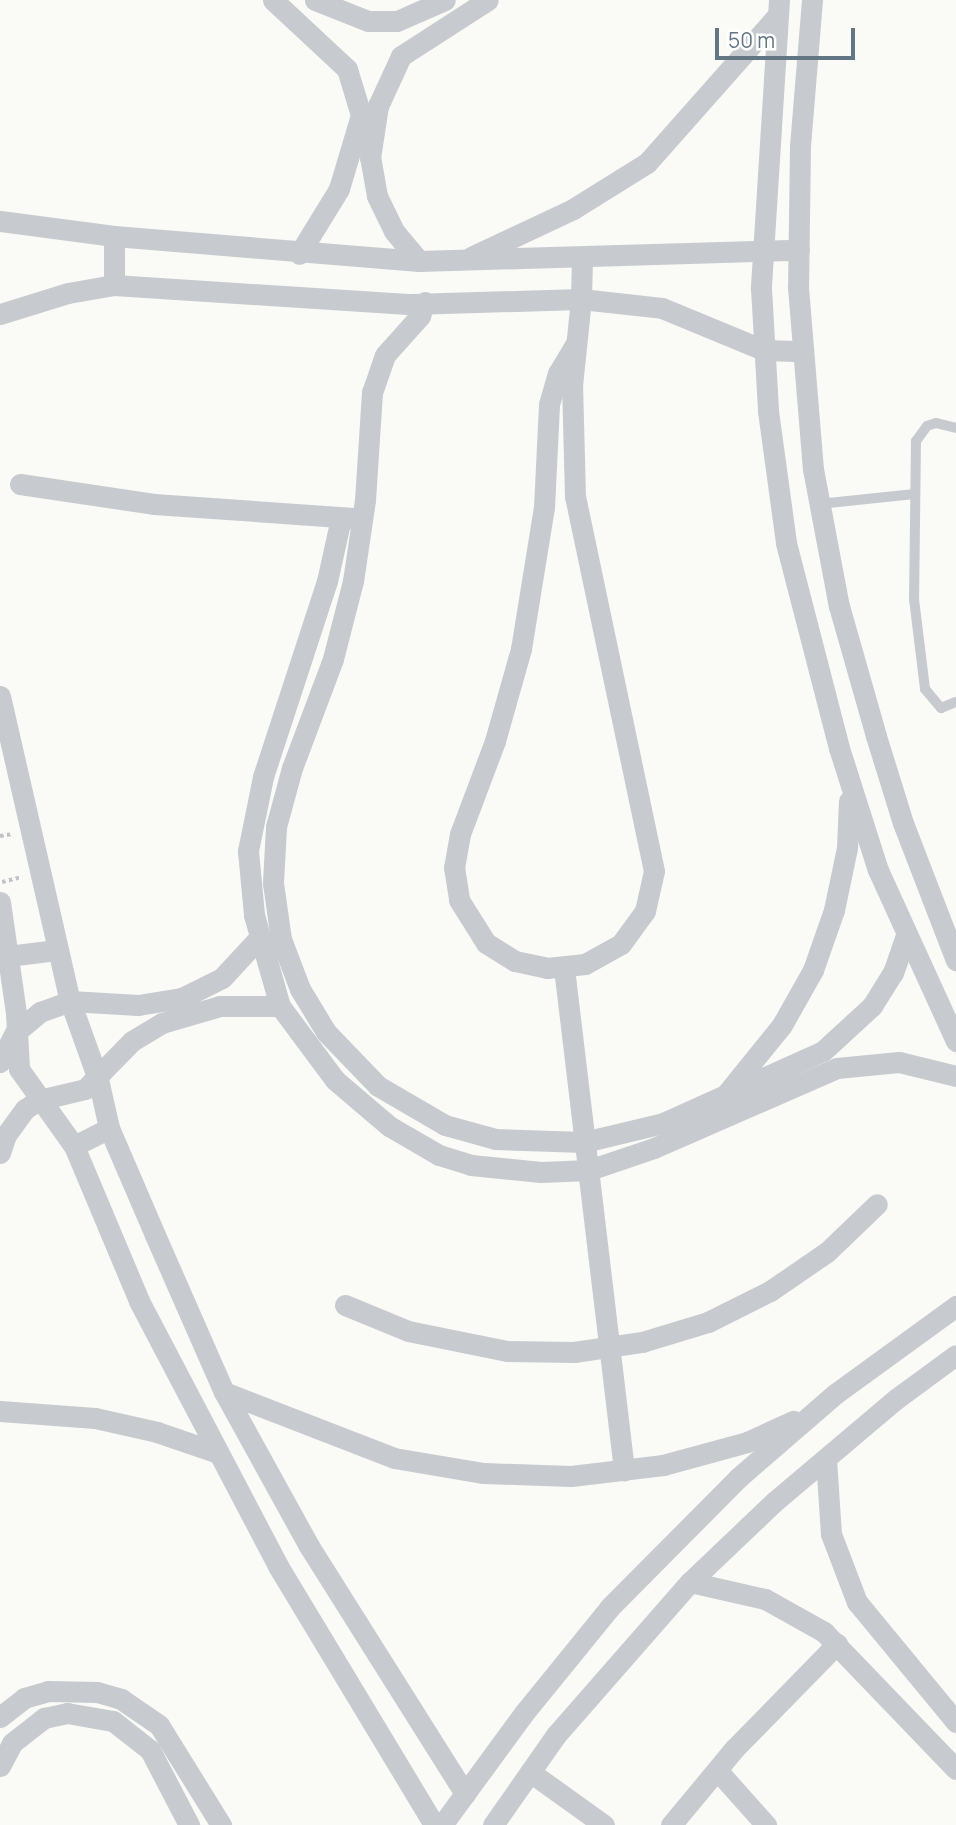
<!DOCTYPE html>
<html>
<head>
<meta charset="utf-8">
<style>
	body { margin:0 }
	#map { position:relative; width:956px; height:1825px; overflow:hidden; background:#fafaf7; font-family:Manrope,sans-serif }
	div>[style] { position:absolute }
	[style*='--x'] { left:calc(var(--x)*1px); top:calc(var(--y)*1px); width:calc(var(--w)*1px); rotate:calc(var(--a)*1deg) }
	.path>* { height:3.5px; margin-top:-1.75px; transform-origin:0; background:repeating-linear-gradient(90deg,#c0c3c5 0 3.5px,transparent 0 7px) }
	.service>* { height:10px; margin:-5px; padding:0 5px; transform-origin:5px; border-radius:5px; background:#c7cbcf }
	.minor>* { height:21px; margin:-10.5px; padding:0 10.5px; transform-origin:10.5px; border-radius:10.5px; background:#c7cbcf }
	span { translate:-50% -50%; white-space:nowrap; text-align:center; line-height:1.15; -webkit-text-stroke:7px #fff; paint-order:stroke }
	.scale { position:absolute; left:715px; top:28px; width:140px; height:32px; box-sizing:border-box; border:4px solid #627684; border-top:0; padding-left:9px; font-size:21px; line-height:24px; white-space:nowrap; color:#627684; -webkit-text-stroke:5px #fff; paint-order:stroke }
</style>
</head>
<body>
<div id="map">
	<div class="path">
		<div style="--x:0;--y:836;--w:12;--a:-9"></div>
		<div style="--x:2;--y:882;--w:21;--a:-14"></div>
	</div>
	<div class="service">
		<div style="--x:956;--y:428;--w:21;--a:-166"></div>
		<div style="--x:936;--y:423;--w:9;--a:162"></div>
		<div style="--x:927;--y:426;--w:19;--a:126"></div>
		<div style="--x:916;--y:441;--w:158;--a:90.7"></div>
		<div style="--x:914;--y:599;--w:91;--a:83"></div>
		<div style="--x:925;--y:689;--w:25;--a:50"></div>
		<div style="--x:941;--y:708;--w:16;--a:-22"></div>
		<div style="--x:819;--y:504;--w:96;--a:-6"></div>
	</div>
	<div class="minor">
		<div style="--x:273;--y:0;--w:101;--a:43"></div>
		<div style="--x:347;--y:69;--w:48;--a:73.1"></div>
		<div style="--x:361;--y:115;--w:77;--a:106.6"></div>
		<div style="--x:339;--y:189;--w:76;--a:121.6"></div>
		<div style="--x:315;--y:0;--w:57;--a:21.6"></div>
		<div style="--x:368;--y:21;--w:29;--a:0"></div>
		<div style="--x:397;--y:21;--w:52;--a:-23.6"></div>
		<div style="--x:779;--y:0;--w:289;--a:93.6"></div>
		<div style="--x:761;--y:288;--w:123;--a:86.7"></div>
		<div style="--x:768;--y:411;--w:133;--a:82.2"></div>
		<div style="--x:786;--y:543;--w:212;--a:75.5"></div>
		<div style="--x:839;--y:748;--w:128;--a:72.3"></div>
		<div style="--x:878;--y:870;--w:188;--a:65.5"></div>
		<div style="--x:812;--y:0;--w:147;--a:94.7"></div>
		<div style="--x:800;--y:147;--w:140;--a:90.8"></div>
		<div style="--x:798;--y:287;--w:183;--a:85.3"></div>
		<div style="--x:813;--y:469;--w:139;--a:79.3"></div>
		<div style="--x:839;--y:606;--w:135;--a:74.1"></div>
		<div style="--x:876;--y:736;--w:91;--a:72.8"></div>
		<div style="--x:903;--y:823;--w:147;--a:68.9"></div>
		<div style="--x:0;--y:221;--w:115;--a:7.5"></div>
		<div style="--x:114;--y:236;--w:306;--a:4.7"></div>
		<div style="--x:419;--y:261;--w:380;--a:-1.7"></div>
		<div style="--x:471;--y:257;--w:113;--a:-25.2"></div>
		<div style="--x:573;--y:209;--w:87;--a:-31.9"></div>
		<div style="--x:647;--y:163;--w:196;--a:-48.5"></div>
		<div style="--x:419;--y:261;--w:39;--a:-130"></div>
		<div style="--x:394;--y:231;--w:39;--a:-116"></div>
		<div style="--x:377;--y:196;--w:39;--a:-100"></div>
		<div style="--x:370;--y:158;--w:53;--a:-81.3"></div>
		<div style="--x:378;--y:106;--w:55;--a:-65.3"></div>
		<div style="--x:401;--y:56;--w:103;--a:-32.8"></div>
		<div style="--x:114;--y:285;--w:49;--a:-90"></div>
		<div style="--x:425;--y:302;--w:15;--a:110"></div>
		<div style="--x:420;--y:316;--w:52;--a:131.9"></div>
		<div style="--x:385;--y:355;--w:39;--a:109"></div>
		<div style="--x:372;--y:392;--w:108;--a:93.7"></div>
		<div style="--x:365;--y:500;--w:82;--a:98.4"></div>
		<div style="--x:353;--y:581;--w:81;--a:104.4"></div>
		<div style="--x:333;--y:659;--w:116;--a:110.6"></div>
		<div style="--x:292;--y:768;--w:61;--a:105.2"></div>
		<div style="--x:276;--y:827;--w:56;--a:93.1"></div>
		<div style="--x:273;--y:883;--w:57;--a:81.9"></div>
		<div style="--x:281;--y:939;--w:53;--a:69.2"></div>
		<div style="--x:300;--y:989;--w:50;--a:58.8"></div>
		<div style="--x:326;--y:1032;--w:75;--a:46.1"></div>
		<div style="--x:378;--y:1086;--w:78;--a:30.2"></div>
		<div style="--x:445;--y:1125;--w:52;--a:15.6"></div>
		<div style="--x:495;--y:1139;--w:89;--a:1.9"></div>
		<div style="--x:584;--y:1142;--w:81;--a:-13.5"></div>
		<div style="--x:663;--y:1123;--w:175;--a:-24.2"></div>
		<div style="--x:823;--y:1051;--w:67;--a:-42.6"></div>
		<div style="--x:872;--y:1006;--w:39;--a:-58"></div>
		<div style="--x:893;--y:973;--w:39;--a:-71"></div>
		<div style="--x:0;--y:314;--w:71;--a:-17.2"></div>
		<div style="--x:68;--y:293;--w:47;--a:-9.9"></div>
		<div style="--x:114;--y:285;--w:298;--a:3.7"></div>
		<div style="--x:411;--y:304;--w:170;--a:-1.7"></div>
		<div style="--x:581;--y:299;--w:81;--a:6.3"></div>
		<div style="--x:662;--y:308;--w:110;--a:22.4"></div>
		<div style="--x:764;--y:350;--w:38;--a:2"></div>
		<div style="--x:575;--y:345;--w:33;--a:121"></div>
		<div style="--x:558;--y:373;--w:33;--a:106"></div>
		<div style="--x:549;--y:405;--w:102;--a:92.8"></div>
		<div style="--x:544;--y:507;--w:144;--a:99.2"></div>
		<div style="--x:521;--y:649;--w:96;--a:105.8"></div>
		<div style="--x:495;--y:741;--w:99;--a:110.6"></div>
		<div style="--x:460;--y:834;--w:34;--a:100"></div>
		<div style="--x:454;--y:867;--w:33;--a:81"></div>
		<div style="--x:459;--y:900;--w:51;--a:57.9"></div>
		<div style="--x:486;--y:943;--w:34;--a:32"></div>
		<div style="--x:515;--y:961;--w:33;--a:12"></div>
		<div style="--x:547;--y:968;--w:38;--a:-6"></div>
		<div style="--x:585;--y:964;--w:41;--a:-29.1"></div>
		<div style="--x:621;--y:944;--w:41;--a:-54"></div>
		<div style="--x:645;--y:911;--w:41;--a:-77.3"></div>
		<div style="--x:654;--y:871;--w:382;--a:-101.9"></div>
		<div style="--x:575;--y:497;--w:111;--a:-91.5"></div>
		<div style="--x:572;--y:386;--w:87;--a:-84.1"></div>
		<div style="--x:581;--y:299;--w:42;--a:-88.6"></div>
		<div style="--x:20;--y:484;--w:135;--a:8.5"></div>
		<div style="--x:154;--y:504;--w:200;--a:4"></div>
		<div style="--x:341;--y:518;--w:65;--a:102.5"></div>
		<div style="--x:327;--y:581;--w:206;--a:108.1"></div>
		<div style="--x:263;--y:777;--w:76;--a:101.5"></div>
		<div style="--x:248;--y:851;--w:64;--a:84.6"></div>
		<div style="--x:254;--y:915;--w:95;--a:74.1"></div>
		<div style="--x:280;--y:1006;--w:92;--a:53.4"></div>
		<div style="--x:335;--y:1080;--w:71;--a:40.4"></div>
		<div style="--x:389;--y:1126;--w:58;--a:30.1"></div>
		<div style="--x:439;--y:1155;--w:34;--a:17"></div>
		<div style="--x:471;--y:1165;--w:70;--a:5.7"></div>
		<div style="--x:541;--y:1172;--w:48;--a:-2.4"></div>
		<div style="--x:589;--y:1170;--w:69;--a:-18.7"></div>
		<div style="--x:654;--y:1148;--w:200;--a:-23.6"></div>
		<div style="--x:837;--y:1068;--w:62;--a:-5.5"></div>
		<div style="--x:899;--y:1062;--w:59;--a:13.8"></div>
		<div style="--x:0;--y:696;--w:313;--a:77.1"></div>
		<div style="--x:70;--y:1001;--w:83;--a:70.3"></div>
		<div style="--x:98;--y:1079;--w:50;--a:77.3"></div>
		<div style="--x:109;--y:1128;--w:116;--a:66.7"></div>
		<div style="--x:155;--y:1235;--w:171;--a:66.3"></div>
		<div style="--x:224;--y:1392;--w:176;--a:61.1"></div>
		<div style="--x:309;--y:1546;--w:293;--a:57.8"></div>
		<div style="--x:0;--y:902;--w:112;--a:81.8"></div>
		<div style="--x:16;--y:1013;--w:56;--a:86.9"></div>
		<div style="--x:19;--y:1069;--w:95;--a:54.5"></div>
		<div style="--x:74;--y:1146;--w:168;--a:67.2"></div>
		<div style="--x:139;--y:1301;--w:299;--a:62.3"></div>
		<div style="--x:278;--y:1566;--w:302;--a:58.9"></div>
		<div style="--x:0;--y:951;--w:9;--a:32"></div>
		<div style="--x:8;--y:956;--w:49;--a:-7"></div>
		<div style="--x:564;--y:968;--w:506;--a:83.18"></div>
		<div style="--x:0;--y:1062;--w:33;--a:-63"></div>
		<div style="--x:15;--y:1033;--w:33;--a:-40"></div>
		<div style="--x:40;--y:1012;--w:32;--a:-20"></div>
		<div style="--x:70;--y:1001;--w:68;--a:3.4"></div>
		<div style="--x:138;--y:1005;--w:45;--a:-9"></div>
		<div style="--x:182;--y:998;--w:45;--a:-26.6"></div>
		<div style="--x:222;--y:978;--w:54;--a:-47.2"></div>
		<div style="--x:727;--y:1093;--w:87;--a:-51"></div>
		<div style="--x:782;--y:1025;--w:63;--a:-60.6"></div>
		<div style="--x:813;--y:970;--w:64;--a:-70.7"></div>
		<div style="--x:834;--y:910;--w:63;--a:-78.2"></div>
		<div style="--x:847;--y:848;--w:47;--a:-87.6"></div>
		<div style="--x:74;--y:1146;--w:39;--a:-27"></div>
		<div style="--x:0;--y:1153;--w:19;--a:-72"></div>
		<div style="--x:6;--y:1135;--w:32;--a:-54"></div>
		<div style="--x:25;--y:1109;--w:17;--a:-33"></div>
		<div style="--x:39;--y:1100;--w:47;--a:-13.4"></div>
		<div style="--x:85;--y:1089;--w:67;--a:-45.6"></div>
		<div style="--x:132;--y:1041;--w:35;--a:-31"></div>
		<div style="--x:162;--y:1023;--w:60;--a:-16.3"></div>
		<div style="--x:220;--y:1006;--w:60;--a:0"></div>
		<div style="--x:345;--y:1305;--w:68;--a:22.4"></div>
		<div style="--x:408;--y:1331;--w:101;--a:11.4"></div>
		<div style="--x:507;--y:1351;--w:67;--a:0.9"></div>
		<div style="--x:574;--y:1352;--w:69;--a:-8.4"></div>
		<div style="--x:642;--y:1342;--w:69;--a:-16.9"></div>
		<div style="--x:708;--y:1322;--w:69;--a:-26.6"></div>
		<div style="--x:770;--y:1291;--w:69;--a:-34.4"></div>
		<div style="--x:827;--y:1252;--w:69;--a:-43.8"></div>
		<div style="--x:224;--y:1392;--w:182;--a:21.2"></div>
		<div style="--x:394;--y:1458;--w:91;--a:9.5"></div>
		<div style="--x:484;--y:1473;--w:87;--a:2"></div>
		<div style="--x:571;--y:1476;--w:93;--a:-6.8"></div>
		<div style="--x:663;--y:1465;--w:87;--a:-15.3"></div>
		<div style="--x:747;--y:1442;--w:51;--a:-24.5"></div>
		<div style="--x:0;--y:1411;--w:95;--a:4.2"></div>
		<div style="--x:95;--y:1418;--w:64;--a:12.7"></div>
		<div style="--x:157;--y:1432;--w:65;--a:19"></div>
		<div style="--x:826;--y:1459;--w:75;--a:86.2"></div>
		<div style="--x:831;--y:1534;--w:73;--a:69.1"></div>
		<div style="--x:857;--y:1602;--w:156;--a:50.5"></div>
		<div style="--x:690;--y:1582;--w:77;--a:12.8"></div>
		<div style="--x:765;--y:1599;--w:68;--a:29.2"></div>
		<div style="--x:824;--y:1632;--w:190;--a:46.1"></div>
		<div style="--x:0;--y:1717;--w:31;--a:-38"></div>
		<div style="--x:24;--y:1698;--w:25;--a:-16"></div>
		<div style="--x:48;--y:1691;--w:49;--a:1.2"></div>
		<div style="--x:97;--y:1692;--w:25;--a:16"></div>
		<div style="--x:121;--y:1699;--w:46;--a:34.4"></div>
		<div style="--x:159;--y:1725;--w:118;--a:58.2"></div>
		<div style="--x:0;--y:1766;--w:26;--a:-62"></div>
		<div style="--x:12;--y:1743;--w:41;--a:-38"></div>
		<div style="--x:44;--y:1718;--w:24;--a:-12"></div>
		<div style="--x:67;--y:1713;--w:47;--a:9.9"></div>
		<div style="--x:113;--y:1721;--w:47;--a:38.1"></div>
		<div style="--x:150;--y:1750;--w:85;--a:62.5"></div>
		<div style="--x:717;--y:1770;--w:74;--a:48.3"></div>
		<div style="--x:530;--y:1772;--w:91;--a:35.6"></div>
		<div style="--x:442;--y:1825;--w:139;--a:-53.8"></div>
		<div style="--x:524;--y:1713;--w:136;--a:-50.9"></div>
		<div style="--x:610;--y:1607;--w:182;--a:-45.2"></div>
		<div style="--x:738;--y:1478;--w:128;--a:-40.9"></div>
		<div style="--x:835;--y:1394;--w:150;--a:-36"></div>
		<div style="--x:493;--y:1825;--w:110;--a:-55"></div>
		<div style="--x:556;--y:1735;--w:203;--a:-48.8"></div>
		<div style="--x:690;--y:1582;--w:116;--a:-43.6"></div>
		<div style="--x:774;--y:1502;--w:160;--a:-40.2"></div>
		<div style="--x:896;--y:1399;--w:74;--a:-36.3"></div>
		<div style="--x:671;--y:1825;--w:100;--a:-50.3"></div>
		<div style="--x:735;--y:1748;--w:146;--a:-45.6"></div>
	</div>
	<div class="scale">50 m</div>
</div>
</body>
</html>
